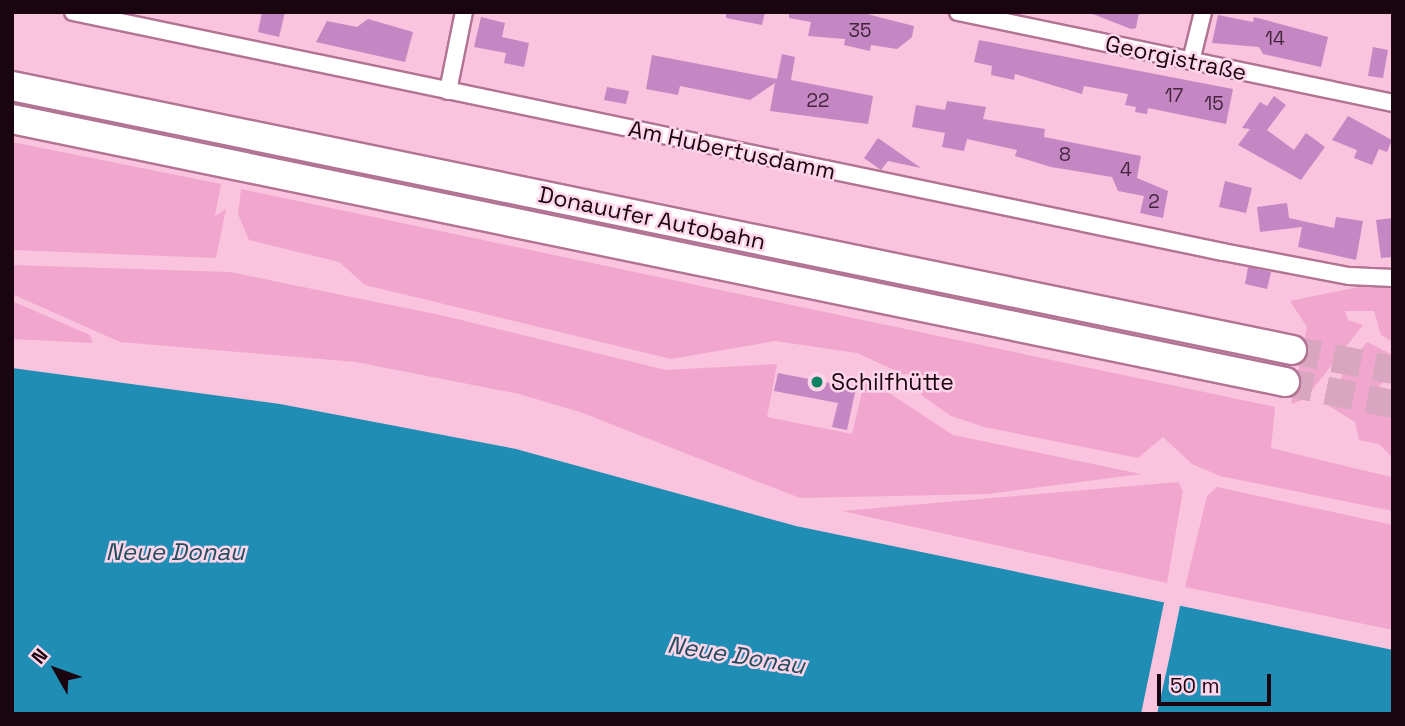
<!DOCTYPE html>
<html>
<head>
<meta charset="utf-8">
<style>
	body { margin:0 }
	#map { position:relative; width:1405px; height:726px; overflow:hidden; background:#fac3de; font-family:"Space Grotesk",sans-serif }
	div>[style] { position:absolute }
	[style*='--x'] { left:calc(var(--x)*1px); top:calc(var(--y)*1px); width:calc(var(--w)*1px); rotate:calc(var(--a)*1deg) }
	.green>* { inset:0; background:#f1a7cd }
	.water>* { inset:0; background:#208eb4 }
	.pier>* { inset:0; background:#fac3de }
	.building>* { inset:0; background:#c487c3 }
	.motorway-tunnel>* { height:28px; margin-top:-14px; transform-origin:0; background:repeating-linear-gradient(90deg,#d8a6bf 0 28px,transparent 0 42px) }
	.roads { filter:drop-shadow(2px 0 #b27494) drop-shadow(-2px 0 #b27494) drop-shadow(0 2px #b27494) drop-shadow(0 -2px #b27494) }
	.minor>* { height:16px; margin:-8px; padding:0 8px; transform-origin:8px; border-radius:8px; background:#fff }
	.motorway>* { height:28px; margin:-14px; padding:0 14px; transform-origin:14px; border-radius:14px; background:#fff }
	.dots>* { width:19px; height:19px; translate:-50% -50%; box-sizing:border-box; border:4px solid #ffd5e9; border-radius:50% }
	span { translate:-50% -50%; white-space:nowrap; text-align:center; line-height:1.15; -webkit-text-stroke:5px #ffd5e9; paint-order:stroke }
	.number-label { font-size:19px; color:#44253d }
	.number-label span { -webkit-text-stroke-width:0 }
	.street-label { font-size:23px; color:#190410 }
	.poi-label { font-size:23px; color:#190410 }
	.left { translate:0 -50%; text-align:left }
	.water-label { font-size:24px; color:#234e5f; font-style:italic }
	.frame { position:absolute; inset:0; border:14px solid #190410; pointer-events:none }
	.north { position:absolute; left:21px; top:635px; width:70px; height:70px; -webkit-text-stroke:5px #ffd5e9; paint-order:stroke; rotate:310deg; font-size:19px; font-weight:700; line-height:28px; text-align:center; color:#190410 }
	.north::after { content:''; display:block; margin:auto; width:24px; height:32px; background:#190410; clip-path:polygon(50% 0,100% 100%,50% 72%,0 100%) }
	.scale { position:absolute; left:1157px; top:674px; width:114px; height:32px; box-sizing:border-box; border:4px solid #190410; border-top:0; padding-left:9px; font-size:21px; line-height:24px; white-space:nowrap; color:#190410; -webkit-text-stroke:5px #ffd5e9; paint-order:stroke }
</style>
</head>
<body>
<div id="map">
	<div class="green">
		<div style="clip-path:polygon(12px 142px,221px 184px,215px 216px,226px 209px,216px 258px,12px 250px)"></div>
		<div style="clip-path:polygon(241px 189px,1275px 407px,1271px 448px,1391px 477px,1393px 511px,1220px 476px,1192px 464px,1163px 437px,1138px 458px,984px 427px,951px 416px,921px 395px,927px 380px,921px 374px,903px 374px,857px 353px,775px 341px,671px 359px,365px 285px,339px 262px,249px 240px,238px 214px)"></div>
		<div style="clip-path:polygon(12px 265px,230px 272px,445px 316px,666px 370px,777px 364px,767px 417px,852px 434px,864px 384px,880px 387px,953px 435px,1141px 474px,988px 494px,800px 498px,580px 412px,519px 394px,356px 362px,120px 342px,12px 294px)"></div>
		<div style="clip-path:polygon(1368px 285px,1393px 285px,1393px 342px,1381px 335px,1374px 311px,1345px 311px,1348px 320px,1363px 325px,1305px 399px,1291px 404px,1307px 327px,1290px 301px)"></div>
		<div style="clip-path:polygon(12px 301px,90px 335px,93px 343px,12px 339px)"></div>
		<div style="clip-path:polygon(1367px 342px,1391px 354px,1393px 375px,1379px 386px,1393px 396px,1393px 458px,1379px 444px,1359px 440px,1355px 422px,1329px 406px,1345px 369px)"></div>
		<div style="clip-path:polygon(1178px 482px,1183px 491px,1167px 583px,842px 511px)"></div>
		<div style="clip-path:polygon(1217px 487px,1393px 525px,1393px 630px,1185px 587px,1207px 496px)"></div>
	</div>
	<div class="water">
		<div style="clip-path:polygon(12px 368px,280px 404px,516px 449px,796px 526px,1393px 650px,1393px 714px,12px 714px)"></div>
	</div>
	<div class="pier">
		<div style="clip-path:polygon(1165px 598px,1181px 601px,1170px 655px,1157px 714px,1141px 714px)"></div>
	</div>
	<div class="building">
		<div style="clip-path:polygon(262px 12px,285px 12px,279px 37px,258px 32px)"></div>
		<div style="clip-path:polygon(726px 12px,765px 12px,762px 25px,726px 18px)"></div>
		<div style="clip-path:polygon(789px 12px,859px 12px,914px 26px,912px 37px,897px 49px,871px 45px,870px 51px,844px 45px,845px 39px,808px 36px,811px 22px,789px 18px)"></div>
		<div style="clip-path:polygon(1088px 12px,1139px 12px,1136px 28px,1131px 29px)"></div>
		<div style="clip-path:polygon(1218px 15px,1253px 22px,1254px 17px,1328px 37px,1321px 67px,1263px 54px,1259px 47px,1212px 43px)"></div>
		<div style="clip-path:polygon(481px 17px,505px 23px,502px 37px,529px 43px,524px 67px,504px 63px,506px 53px,474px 47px)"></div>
		<div style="clip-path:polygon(368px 19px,413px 32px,405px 62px,316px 42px,327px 21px,357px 27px)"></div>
		<div style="clip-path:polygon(979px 40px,1233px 89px,1226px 124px,1148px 108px,1147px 114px,1135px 112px,1136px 107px,1125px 105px,1128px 94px,1084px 86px,1082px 94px,1015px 74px,1014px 80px,991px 75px,992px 66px,974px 62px)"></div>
		<div style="clip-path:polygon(1373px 47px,1388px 50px,1383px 78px,1368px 76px)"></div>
		<div style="clip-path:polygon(782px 54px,795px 57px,791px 80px,873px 96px,868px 124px,770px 111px,775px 83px,750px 100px,680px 86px,678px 95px,646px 89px,652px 55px,777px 79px)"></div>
		<div style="clip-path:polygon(607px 87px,629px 91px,626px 104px,604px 100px)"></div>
		<div style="clip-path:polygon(1274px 96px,1286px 105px,1267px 130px,1294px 150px,1306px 133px,1325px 147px,1301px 180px,1238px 145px,1250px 129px,1242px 128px,1260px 102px,1267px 106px)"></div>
		<div style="clip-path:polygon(947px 101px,986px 107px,983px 119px,1045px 129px,1044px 137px,1141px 156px,1137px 178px,1168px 191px,1163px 218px,1140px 213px,1144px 196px,1118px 191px,1112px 177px,1051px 167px,1015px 156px,1017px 150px,967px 139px,964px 151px,942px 147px,945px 133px,912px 127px,916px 105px,945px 110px)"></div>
		<div style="clip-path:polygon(1348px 116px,1392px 140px,1387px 152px,1379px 149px,1372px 165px,1354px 158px,1357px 150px,1332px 140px)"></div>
		<div style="clip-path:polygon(878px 138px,921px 168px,888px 161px,881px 170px,864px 158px)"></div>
		<div style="clip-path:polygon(1225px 181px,1252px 188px,1246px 213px,1219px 207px)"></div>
		<div style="clip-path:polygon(1287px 203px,1289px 218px,1334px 228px,1336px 217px,1363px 221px,1356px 260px,1298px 247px,1302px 227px,1260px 232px,1257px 207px)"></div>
		<div style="clip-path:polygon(1393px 218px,1393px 257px,1381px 258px,1376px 220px)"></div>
		<div style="clip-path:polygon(1248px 267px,1271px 272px,1267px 289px,1245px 284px)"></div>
		<div style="clip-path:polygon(778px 373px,856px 388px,847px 430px,832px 427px,838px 403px,774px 391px)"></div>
	</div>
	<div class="motorway-tunnel">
		<div style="--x:1292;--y:350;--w:103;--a:11.2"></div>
		<div style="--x:1285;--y:382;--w:110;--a:11.5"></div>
	</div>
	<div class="roads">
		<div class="minor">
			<div style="--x:73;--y:12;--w:1175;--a:11.79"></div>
			<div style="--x:1223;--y:252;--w:128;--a:10.8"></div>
			<div style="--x:1349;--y:276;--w:44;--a:2.6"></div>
			<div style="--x:958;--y:12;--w:444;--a:11.8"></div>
			<div style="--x:1191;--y:61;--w:50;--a:-76.2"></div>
			<div style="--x:448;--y:91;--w:81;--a:-78.6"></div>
		</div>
		<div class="motorway">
			<div style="--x:12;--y:86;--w:1307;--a:11.65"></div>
			<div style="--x:12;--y:119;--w:1300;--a:11.67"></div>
		</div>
	</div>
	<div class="dots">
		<div style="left:817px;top:382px;background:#0d8362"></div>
	</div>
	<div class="number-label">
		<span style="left:860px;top:31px">35</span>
		<span style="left:1275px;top:39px">14</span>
		<span style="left:1174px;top:96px">17</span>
		<span style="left:818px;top:101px">22</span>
		<span style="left:1214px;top:104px">15</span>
		<span style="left:1065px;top:155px">8</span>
		<span style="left:1126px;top:170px">4</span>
		<span style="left:1154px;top:202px">2</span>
	</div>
	<div class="street-label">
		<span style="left:1176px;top:58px;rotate:12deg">Georgistraße</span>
		<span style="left:732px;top:150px;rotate:12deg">Am Hubertusdamm</span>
		<span style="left:652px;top:218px;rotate:12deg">Donauufer Autobahn</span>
	</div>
	<div class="poi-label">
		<span class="left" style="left:831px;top:382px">Schilfhütte</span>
	</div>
	<div class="water-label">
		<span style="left:175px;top:552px">Neue Donau</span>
		<span style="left:736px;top:655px;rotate:9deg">Neue Donau</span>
	</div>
	<div class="frame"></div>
	<div class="north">N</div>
	<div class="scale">50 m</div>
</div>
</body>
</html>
